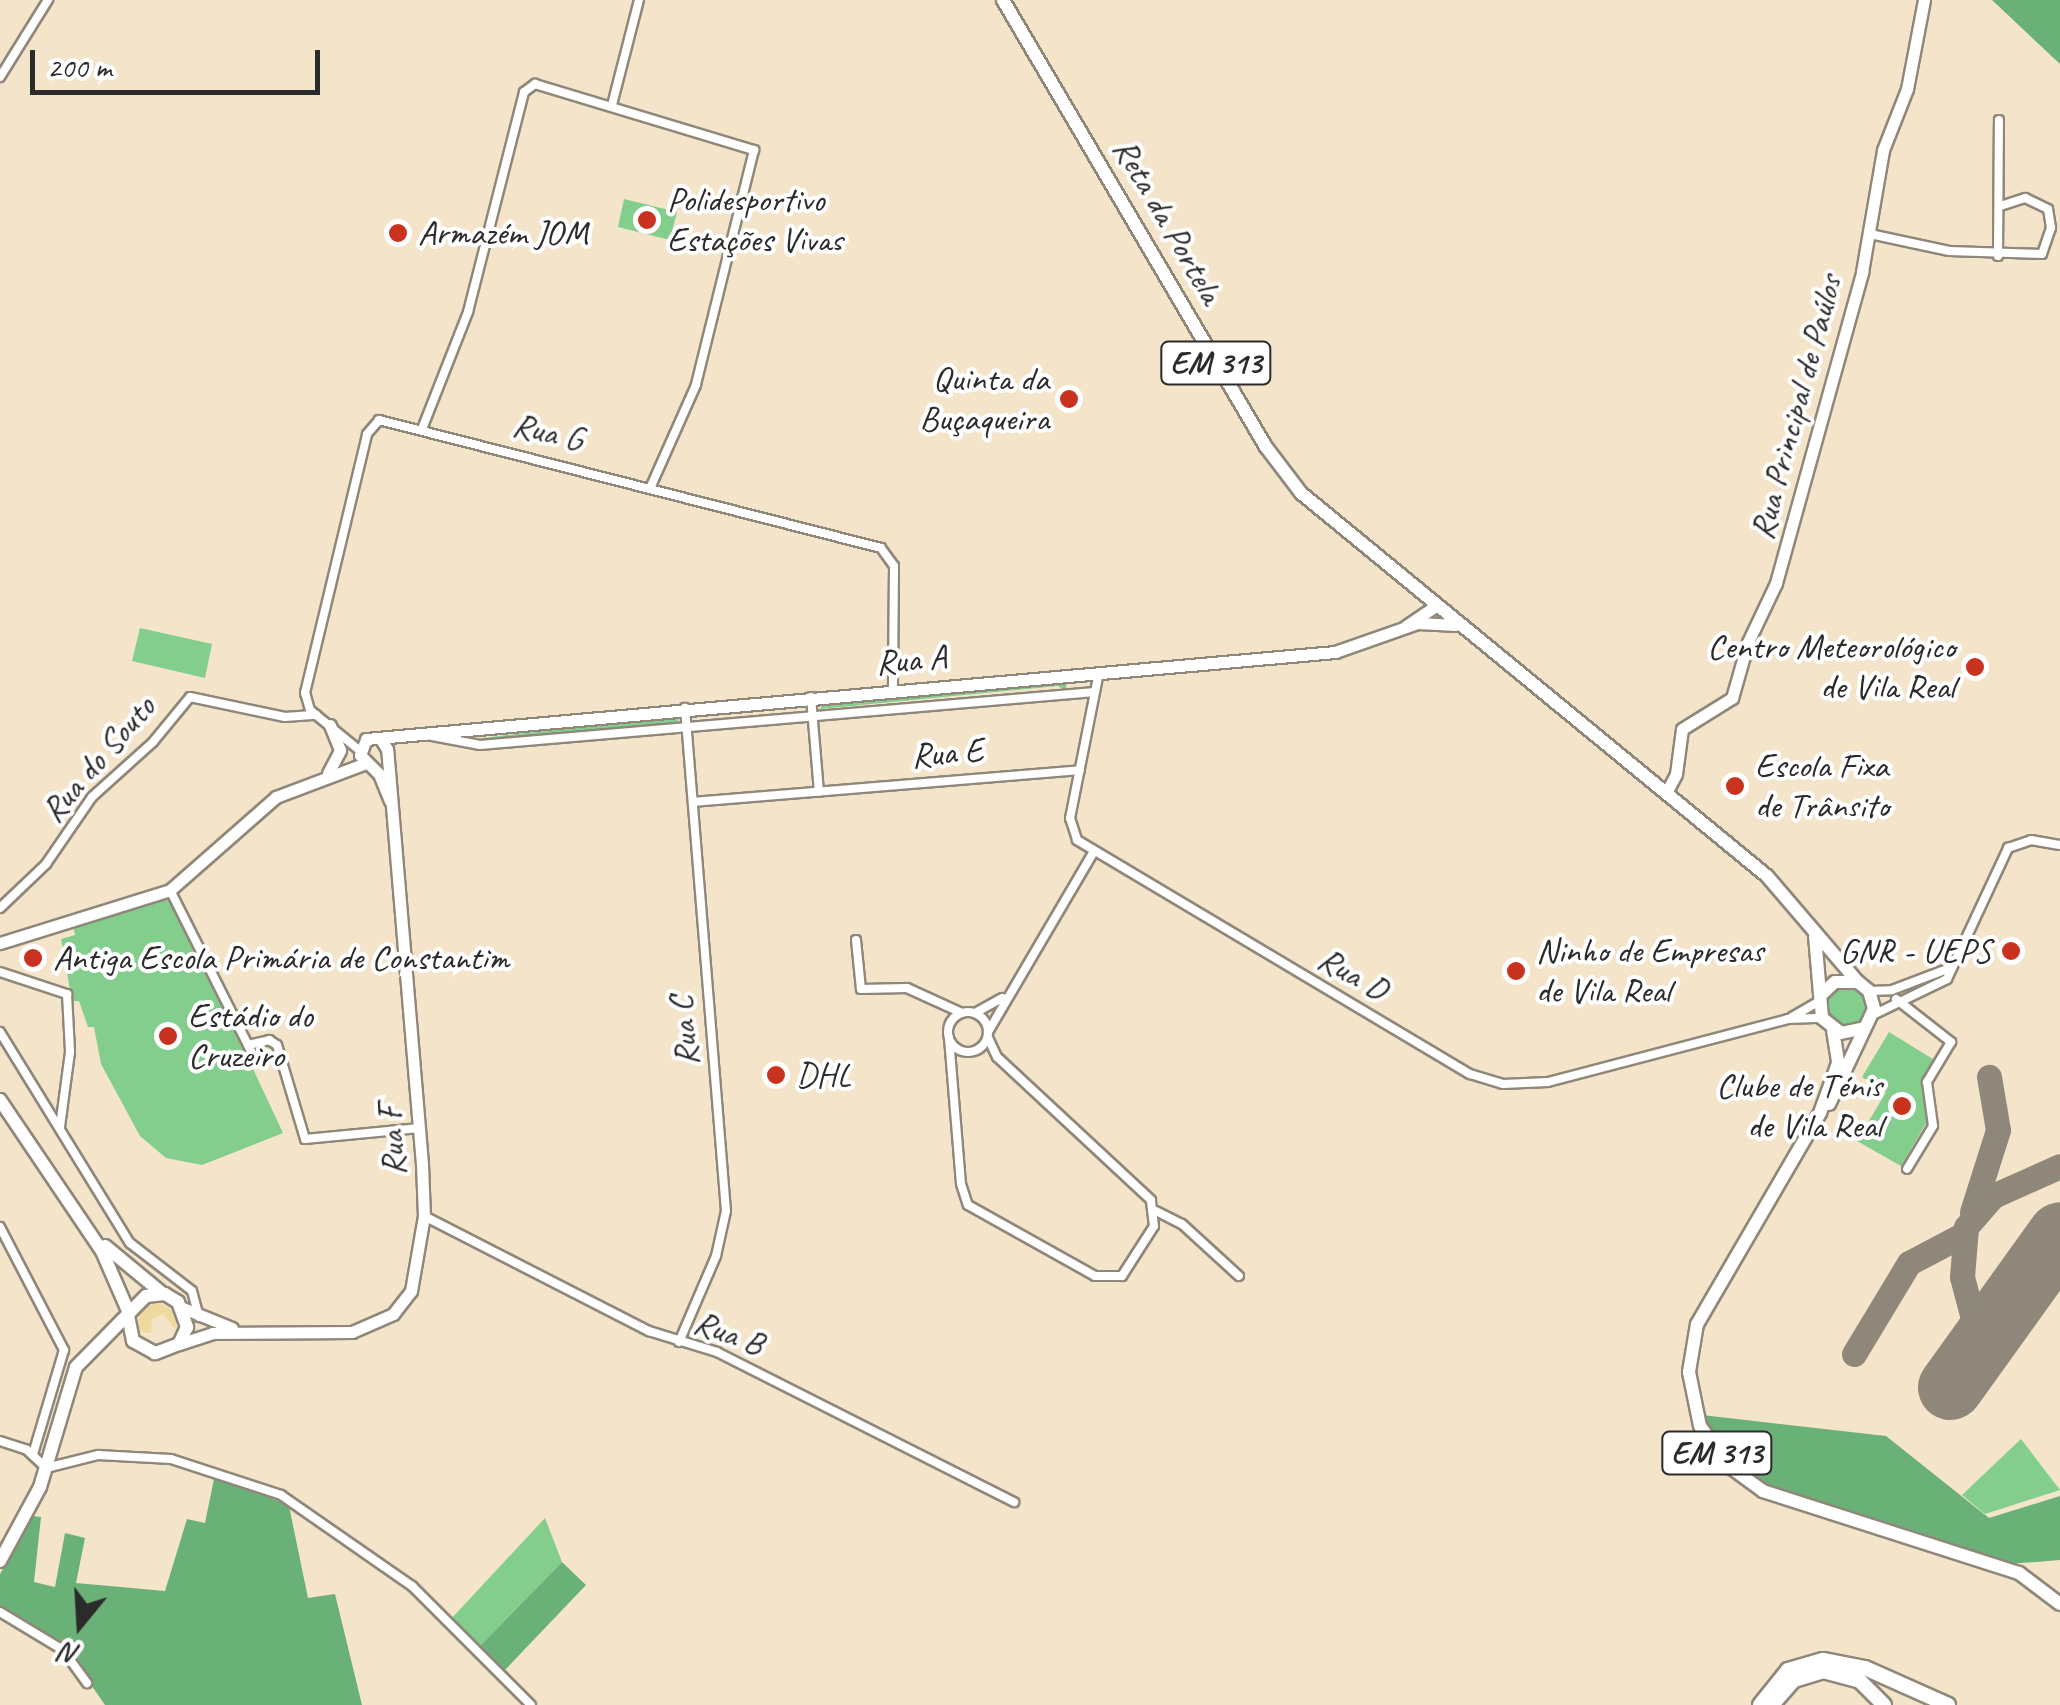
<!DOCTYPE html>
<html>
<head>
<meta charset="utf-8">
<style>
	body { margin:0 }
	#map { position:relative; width:2060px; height:1705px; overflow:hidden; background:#f3e4ca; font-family:Caveat,sans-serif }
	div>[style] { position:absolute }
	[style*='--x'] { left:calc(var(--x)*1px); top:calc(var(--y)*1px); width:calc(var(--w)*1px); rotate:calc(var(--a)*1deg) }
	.green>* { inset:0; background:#83ce8c }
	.round { border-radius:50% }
	.forest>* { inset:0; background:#6ab178 }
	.sand>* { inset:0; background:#eeda9e }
	.taxiway>* { height:25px; margin:-12.5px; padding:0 12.5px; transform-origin:12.5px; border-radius:12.5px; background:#8f887a }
	.runway>* { height:65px; margin:-32.5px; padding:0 32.5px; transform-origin:32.5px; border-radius:32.5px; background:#8f887a }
	.roads { filter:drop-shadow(2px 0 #8f887a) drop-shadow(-2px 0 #8f887a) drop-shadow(0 2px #8f887a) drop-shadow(0 -2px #8f887a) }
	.street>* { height:8px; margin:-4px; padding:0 4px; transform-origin:4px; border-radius:4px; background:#fff }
	.street>.ring { margin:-4px; padding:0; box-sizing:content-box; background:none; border:8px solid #fff; border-radius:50% }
	.secondary>* { height:11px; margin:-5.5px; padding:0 5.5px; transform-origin:5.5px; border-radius:5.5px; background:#fff }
	.primary>* { height:12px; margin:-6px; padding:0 6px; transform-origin:6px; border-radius:6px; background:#fff }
	.highway>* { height:14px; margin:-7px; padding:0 7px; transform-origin:7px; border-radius:7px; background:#fff }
	.dots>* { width:28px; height:28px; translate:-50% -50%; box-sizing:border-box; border:5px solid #fff; border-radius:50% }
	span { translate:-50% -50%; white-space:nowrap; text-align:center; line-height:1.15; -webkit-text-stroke:8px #fff; paint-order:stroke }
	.shield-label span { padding:2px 8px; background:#fff; border:2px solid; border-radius:8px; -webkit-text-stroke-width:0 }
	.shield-label { font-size:32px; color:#2b2b2b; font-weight:700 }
	.poi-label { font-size:35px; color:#2b2b2b }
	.left { translate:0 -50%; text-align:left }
	.right { translate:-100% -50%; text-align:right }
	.street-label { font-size:35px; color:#2b2b2b }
	.north { position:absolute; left:30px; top:1575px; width:100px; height:100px; -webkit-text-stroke:8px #fff; paint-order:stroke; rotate:198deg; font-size:28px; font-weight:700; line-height:40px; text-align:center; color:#2b2b2b }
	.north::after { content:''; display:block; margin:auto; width:35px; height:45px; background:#2b2b2b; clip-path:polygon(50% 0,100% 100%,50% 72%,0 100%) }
	.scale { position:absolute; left:30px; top:50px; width:290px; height:45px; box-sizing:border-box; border:5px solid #2b2b2b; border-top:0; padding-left:12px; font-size:30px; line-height:35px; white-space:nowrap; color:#2b2b2b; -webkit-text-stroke:8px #fff; paint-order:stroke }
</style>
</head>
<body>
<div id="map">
	<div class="green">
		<div style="clip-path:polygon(624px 199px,677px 212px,670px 240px,618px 227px)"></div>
		<div style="clip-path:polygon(140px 628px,212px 644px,205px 678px,132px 661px)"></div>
		<div style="clip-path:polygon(1067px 681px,1066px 691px,1058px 686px,820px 709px,823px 703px)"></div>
		<div style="clip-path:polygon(679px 716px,677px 725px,487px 743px,482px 738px)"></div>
		<div style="clip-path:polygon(165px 900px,175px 902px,283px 1133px,202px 1165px,166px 1158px,140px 1136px,101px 1064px,94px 1027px,88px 1027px,79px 1001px,72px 1001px,61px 939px,75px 935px,73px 927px)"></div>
		<div class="round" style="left:1826px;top:985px;width:42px;height:42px"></div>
		<div style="clip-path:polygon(1889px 1032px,1936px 1061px,1922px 1083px,1929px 1118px,1901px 1166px,1857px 1141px,1886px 1092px,1862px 1077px)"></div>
		<div style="clip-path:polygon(2021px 1439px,2060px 1490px,1985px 1514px,1962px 1495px)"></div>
		<div style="clip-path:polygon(545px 1518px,562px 1562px,479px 1647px,451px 1619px)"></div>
	</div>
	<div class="forest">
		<div style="clip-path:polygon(1992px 0,2060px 0,2060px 64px)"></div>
		<div style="clip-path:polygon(1702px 1415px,1886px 1436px,1989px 1518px,2060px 1496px,2060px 1560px,2008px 1564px,1780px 1492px,1736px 1464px)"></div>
		<div style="clip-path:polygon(215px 1474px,289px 1506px,308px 1598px,335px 1594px,362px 1705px,105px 1705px,63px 1644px,0 1607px,0 1574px,33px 1516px,41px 1517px,34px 1582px,55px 1587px,65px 1533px,85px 1538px,76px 1583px,165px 1591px,187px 1519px,205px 1523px)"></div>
		<div style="clip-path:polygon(562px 1562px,586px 1585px,505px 1670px,479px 1647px)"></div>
	</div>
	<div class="sand">
		<div style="clip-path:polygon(158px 1302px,175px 1312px,177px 1331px,163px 1314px,152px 1319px,151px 1333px,137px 1332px,139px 1310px)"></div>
	</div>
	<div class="taxiway">
		<div style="--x:1972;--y:1212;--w:86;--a:-72.4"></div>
		<div style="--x:1998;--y:1130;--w:54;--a:-99.6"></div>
		<div style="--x:1980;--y:1345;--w:70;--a:-104.8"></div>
		<div style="--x:1962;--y:1277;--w:50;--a:-85.4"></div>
		<div style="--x:1966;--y:1227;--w:41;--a:-48.9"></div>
		<div style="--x:1993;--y:1196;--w:73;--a:-24.1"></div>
		<div style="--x:1854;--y:1354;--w:106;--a:-58.9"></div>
		<div style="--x:1909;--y:1263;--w:62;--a:-27.8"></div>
	</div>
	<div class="runway">
		<div style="--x:1950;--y:1387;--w:188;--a:-54.3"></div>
	</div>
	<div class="roads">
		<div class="street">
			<div style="--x:0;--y:77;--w:91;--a:-58.1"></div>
			<div style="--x:612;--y:105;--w:108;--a:-75.6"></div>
			<div style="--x:1870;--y:234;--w:81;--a:12.1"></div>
			<div style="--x:1949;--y:251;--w:93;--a:1.8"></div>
			<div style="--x:2042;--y:254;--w:28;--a:-71"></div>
			<div style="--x:2051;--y:228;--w:19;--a:-99"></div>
			<div style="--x:2048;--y:209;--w:25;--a:-154"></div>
			<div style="--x:2025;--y:198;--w:26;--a:162"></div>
			<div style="--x:1998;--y:256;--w:136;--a:-89.6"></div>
			<div style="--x:422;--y:429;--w:126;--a:-68.5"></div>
			<div style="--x:468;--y:312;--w:227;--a:-75.7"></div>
			<div style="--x:524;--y:92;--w:14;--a:-36"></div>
			<div style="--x:535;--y:84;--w:229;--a:16.8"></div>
			<div style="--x:754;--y:150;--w:242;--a:103.9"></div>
			<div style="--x:696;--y:385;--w:111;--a:114"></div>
			<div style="--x:1099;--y:672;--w:149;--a:101.2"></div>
			<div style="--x:1070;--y:818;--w:23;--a:72"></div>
			<div style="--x:1077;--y:840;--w:457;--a:30.8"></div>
			<div style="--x:1470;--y:1074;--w:34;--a:17"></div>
			<div style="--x:1503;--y:1084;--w:45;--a:-2.5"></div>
			<div style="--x:1548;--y:1082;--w:248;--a:-14.7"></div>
			<div style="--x:1788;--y:1019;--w:34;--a:-2"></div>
			<div style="--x:811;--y:697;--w:95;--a:85.2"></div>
			<div style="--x:427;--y:735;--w:54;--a:10.7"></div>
			<div style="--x:480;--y:745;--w:617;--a:-4.93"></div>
			<div style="--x:359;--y:750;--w:63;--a:-140.8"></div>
			<div style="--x:310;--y:710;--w:18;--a:-106"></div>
			<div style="--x:305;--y:693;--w:266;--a:-76.5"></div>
			<div style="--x:367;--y:434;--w:18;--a:-49"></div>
			<div style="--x:379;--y:420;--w:518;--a:14.3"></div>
			<div style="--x:881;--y:548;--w:22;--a:54"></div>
			<div style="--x:894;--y:566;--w:122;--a:90.5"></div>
			<div style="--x:693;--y:802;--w:388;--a:-4.7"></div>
			<div style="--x:170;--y:890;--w:189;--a:63.3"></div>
			<div style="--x:0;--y:908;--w:64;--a:-43.7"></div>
			<div style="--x:46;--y:864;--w:81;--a:-55.5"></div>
			<div style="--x:92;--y:797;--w:82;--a:-42"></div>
			<div style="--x:153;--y:742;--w:58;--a:-50.6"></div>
			<div style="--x:190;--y:697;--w:97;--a:11.9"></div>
			<div style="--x:285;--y:717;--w:31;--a:-4"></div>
			<div style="--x:856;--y:940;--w:49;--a:84.2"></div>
			<div style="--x:861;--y:989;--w:46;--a:-1.2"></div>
			<div style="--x:907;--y:988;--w:60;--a:24.4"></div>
			<div style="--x:0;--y:972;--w:71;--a:18.2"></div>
			<div style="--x:67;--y:994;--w:58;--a:87"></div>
			<div style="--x:70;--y:1052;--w:76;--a:97.6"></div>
			<div style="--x:1869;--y:991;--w:23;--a:-2"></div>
			<div style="--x:1892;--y:990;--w:62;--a:-20.8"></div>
			<div style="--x:1896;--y:999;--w:70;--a:38"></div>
			<div style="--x:1951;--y:1042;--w:47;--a:121"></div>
			<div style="--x:1927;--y:1082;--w:44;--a:82.2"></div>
			<div style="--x:1933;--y:1126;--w:50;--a:121.2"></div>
			<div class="ring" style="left:948px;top:1012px;width:32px;height:32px"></div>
			<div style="--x:975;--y:1013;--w:31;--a:-29"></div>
			<div style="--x:1875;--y:1014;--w:80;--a:-25.9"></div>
			<div style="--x:1947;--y:979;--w:145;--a:-65"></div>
			<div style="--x:2008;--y:848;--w:24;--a:-19"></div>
			<div style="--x:2031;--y:840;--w:29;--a:10"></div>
			<div style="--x:1792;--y:1017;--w:32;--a:-30"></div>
			<div style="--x:0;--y:1032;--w:248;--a:58.4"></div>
			<div style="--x:130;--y:1243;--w:78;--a:37.7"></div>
			<div style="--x:192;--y:1291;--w:27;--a:75"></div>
			<div style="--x:988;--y:1032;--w:208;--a:-59.6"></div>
			<div style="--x:949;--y:1038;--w:146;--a:85.3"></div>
			<div style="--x:961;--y:1184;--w:22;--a:72"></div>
			<div style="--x:968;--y:1205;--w:145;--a:29.2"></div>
			<div style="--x:1095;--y:1276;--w:27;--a:0"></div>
			<div style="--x:1122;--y:1276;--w:59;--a:-57.4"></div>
			<div style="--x:1154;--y:1226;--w:26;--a:-97"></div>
			<div style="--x:1151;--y:1200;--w:210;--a:-137.1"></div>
			<div style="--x:997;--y:1057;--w:21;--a:-115"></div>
			<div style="--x:248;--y:1045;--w:22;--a:-13"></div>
			<div style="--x:269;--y:1040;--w:9;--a:32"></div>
			<div style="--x:277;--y:1045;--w:98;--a:73.4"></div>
			<div style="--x:305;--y:1139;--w:115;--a:-5.5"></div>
			<div style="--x:1156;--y:1211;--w:29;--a:27"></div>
			<div style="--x:1182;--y:1224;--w:77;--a:42.4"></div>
			<div style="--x:424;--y:1216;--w:253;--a:27.1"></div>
			<div style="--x:649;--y:1331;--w:71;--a:17.2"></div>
			<div style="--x:717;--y:1352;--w:333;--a:26.8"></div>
			<div style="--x:0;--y:1227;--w:139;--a:62.5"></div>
			<div style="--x:64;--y:1350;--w:109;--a:106.6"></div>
			<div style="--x:679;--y:1342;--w:94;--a:-66.7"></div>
			<div style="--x:716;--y:1256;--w:46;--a:-77.5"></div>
			<div style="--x:726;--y:1211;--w:505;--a:-94.66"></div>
			<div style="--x:0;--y:1441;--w:28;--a:18"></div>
			<div style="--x:27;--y:1450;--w:26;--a:43"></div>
			<div style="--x:46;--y:1468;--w:54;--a:-14"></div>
			<div style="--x:98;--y:1455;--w:73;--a:3.1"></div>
			<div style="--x:171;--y:1459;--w:116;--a:18.1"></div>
			<div style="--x:281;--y:1495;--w:160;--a:34.8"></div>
			<div style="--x:412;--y:1586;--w:168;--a:45"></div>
			<div style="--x:0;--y:1612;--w:74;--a:31.1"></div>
			<div style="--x:63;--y:1650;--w:41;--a:54"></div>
		</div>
		<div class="secondary">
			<div style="--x:1406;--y:626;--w:34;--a:-34"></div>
			<div style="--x:328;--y:773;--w:26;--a:-62"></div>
			<div style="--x:340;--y:750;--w:27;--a:-112"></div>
			<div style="--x:1666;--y:793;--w:21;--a:-62"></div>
			<div style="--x:1676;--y:774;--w:45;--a:-82.4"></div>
			<div style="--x:1682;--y:729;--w:59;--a:-31.8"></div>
			<div style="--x:1732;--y:698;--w:58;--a:-74.1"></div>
			<div style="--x:1748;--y:642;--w:65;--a:-64.6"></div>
			<div style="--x:1776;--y:583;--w:323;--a:-74.5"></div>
			<div style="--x:1862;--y:272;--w:124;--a:-80.2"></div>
			<div style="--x:1883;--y:150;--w:66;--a:-68.5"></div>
			<div style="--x:1907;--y:89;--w:91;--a:-79.2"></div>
			<div style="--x:390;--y:801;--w:29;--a:-112"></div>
			<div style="--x:379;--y:774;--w:27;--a:-135"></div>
			<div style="--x:360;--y:755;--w:17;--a:-69"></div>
			<div style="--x:366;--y:739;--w:973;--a:-5.13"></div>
			<div style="--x:1335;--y:652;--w:88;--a:-19.3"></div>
			<div style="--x:1418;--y:623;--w:38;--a:3"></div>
			<div style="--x:0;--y:943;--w:178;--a:-17.3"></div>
			<div style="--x:170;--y:890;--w:141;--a:-41.3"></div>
			<div style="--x:276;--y:797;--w:96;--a:-20.7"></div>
			<div style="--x:183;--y:1308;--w:53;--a:22.2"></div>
			<div style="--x:179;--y:1344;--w:35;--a:-18"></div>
			<div style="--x:212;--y:1333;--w:140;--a:-0.4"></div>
			<div style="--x:352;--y:1332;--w:45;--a:-23.7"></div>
			<div style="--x:393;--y:1314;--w:29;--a:-52"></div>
			<div style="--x:411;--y:1291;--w:76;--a:-80.2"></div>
			<div style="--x:424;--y:1216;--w:52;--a:-92.2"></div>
			<div style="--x:422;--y:1164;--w:416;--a:-94.8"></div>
			<div style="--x:387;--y:749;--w:13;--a:-122"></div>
		</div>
		<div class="primary">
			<div style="--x:1003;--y:0;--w:519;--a:59.53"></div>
			<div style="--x:1266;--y:447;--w:58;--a:52.7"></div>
			<div style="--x:1301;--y:493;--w:603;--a:39.42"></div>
			<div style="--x:1767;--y:876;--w:140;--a:49.4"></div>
			<div style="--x:1815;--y:936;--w:82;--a:85.1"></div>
			<div style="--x:1822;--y:1018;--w:24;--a:38"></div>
			<div style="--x:1841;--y:1033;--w:24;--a:-12"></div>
			<div style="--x:1823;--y:993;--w:16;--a:-43"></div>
			<div style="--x:1835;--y:982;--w:23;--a:0"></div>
			<div style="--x:1858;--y:982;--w:14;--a:39"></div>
			<div style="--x:1869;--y:991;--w:19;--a:74"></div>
			<div style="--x:1874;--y:1009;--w:105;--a:115.3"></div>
			<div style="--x:1833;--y:1030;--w:33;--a:81"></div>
			<div style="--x:1838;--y:1063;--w:53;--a:109.8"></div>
			<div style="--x:1820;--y:1113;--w:244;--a:120.2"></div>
			<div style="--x:1697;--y:1324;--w:49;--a:99.5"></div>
			<div style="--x:1689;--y:1372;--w:55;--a:78.5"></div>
			<div style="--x:1700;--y:1426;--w:51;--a:53.8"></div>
			<div style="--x:1730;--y:1467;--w:41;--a:36"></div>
			<div style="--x:1763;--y:1491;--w:269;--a:17.8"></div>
			<div style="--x:2019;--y:1573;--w:51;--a:37.1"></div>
			<div style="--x:0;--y:1100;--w:182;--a:56"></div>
			<div style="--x:102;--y:1251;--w:68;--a:66.5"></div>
			<div style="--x:105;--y:1246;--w:74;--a:39.5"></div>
			<div style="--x:0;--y:1561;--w:84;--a:-61.6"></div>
			<div style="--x:40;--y:1487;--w:125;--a:-73.3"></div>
			<div style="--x:76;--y:1367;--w:100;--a:-45.4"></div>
			<div style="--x:146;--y:1296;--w:19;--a:-6"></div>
			<div style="--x:165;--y:1294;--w:15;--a:32"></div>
			<div style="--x:178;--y:1302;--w:27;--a:70"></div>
			<div style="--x:187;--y:1327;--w:19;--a:115"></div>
			<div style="--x:179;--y:1344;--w:26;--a:159"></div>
			<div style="--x:155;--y:1353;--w:25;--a:-151"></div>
			<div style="--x:133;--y:1341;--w:25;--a:-101"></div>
		</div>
		<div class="highway">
			<div style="--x:1760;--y:1705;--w:45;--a:-51.3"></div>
			<div style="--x:1788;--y:1670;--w:36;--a:-16"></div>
			<div style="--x:1823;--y:1660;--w:43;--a:10.8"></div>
			<div style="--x:1865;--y:1668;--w:91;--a:24"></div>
			<div style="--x:1772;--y:1705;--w:33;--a:-49"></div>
			<div style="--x:1794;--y:1680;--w:30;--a:-17"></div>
			<div style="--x:1823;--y:1671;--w:38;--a:15"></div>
			<div style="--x:1860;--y:1681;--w:34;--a:45"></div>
		</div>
	</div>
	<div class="dots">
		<div style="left:647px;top:220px;background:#c8321e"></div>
		<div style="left:398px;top:233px;background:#c8321e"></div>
		<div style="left:1069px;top:399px;background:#c8321e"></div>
		<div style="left:1975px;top:667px;background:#c8321e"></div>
		<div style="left:1735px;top:786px;background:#c8321e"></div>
		<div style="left:2011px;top:951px;background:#c8321e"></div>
		<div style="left:33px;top:958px;background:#c8321e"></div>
		<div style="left:1516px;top:971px;background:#c8321e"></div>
		<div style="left:168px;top:1036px;background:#c8321e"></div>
		<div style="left:776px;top:1075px;background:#c8321e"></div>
		<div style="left:1902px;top:1106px;background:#c8321e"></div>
	</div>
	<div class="shield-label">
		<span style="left:1216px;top:363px">EM 313</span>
		<span style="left:1717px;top:1453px">EM 313</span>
	</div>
	<div class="poi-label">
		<span class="left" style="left:667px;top:220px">Polidesportivo<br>Estações Vivas</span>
		<span class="left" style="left:418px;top:233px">Armazém JOM</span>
		<span class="right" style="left:1049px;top:399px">Quinta da<br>Buçaqueira</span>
		<span class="right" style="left:1955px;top:667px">Centro Meteorológico<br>de Vila Real</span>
		<span class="left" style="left:1755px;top:786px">Escola Fixa<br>de Trânsito</span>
		<span class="left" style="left:1536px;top:971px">Ninho de Empresas<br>de Vila Real</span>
		<span class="right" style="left:1991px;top:951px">GNR - UEPS</span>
		<span class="left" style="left:53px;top:958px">Antiga Escola Primária de Constantim</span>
		<span class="left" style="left:188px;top:1036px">Estádio do<br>Cruzeiro</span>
		<span class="left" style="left:796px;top:1075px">DHL</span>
		<span class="right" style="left:1882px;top:1106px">Clube de Ténis<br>de Vila Real</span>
	</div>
	<div class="street-label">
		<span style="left:1168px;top:221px;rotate:60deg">Reta da Portela</span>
		<span style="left:1796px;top:407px;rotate:-75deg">Rua Principal de Paúlos</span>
		<span style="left:548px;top:432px;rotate:14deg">Rua G</span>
		<span style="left:911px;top:660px;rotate:-5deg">Rua A</span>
		<span style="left:947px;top:753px;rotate:-5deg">Rua E</span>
		<span style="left:98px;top:759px;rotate:-49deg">Rua do Souto</span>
		<span style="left:1353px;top:974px;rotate:30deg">Rua D</span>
		<span style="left:684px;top:1031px;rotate:-95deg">Rua C</span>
		<span style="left:392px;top:1141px;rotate:-93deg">Rua F</span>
		<span style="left:729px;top:1333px;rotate:21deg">Rua B</span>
	</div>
	<div class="north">N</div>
	<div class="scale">200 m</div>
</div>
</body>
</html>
